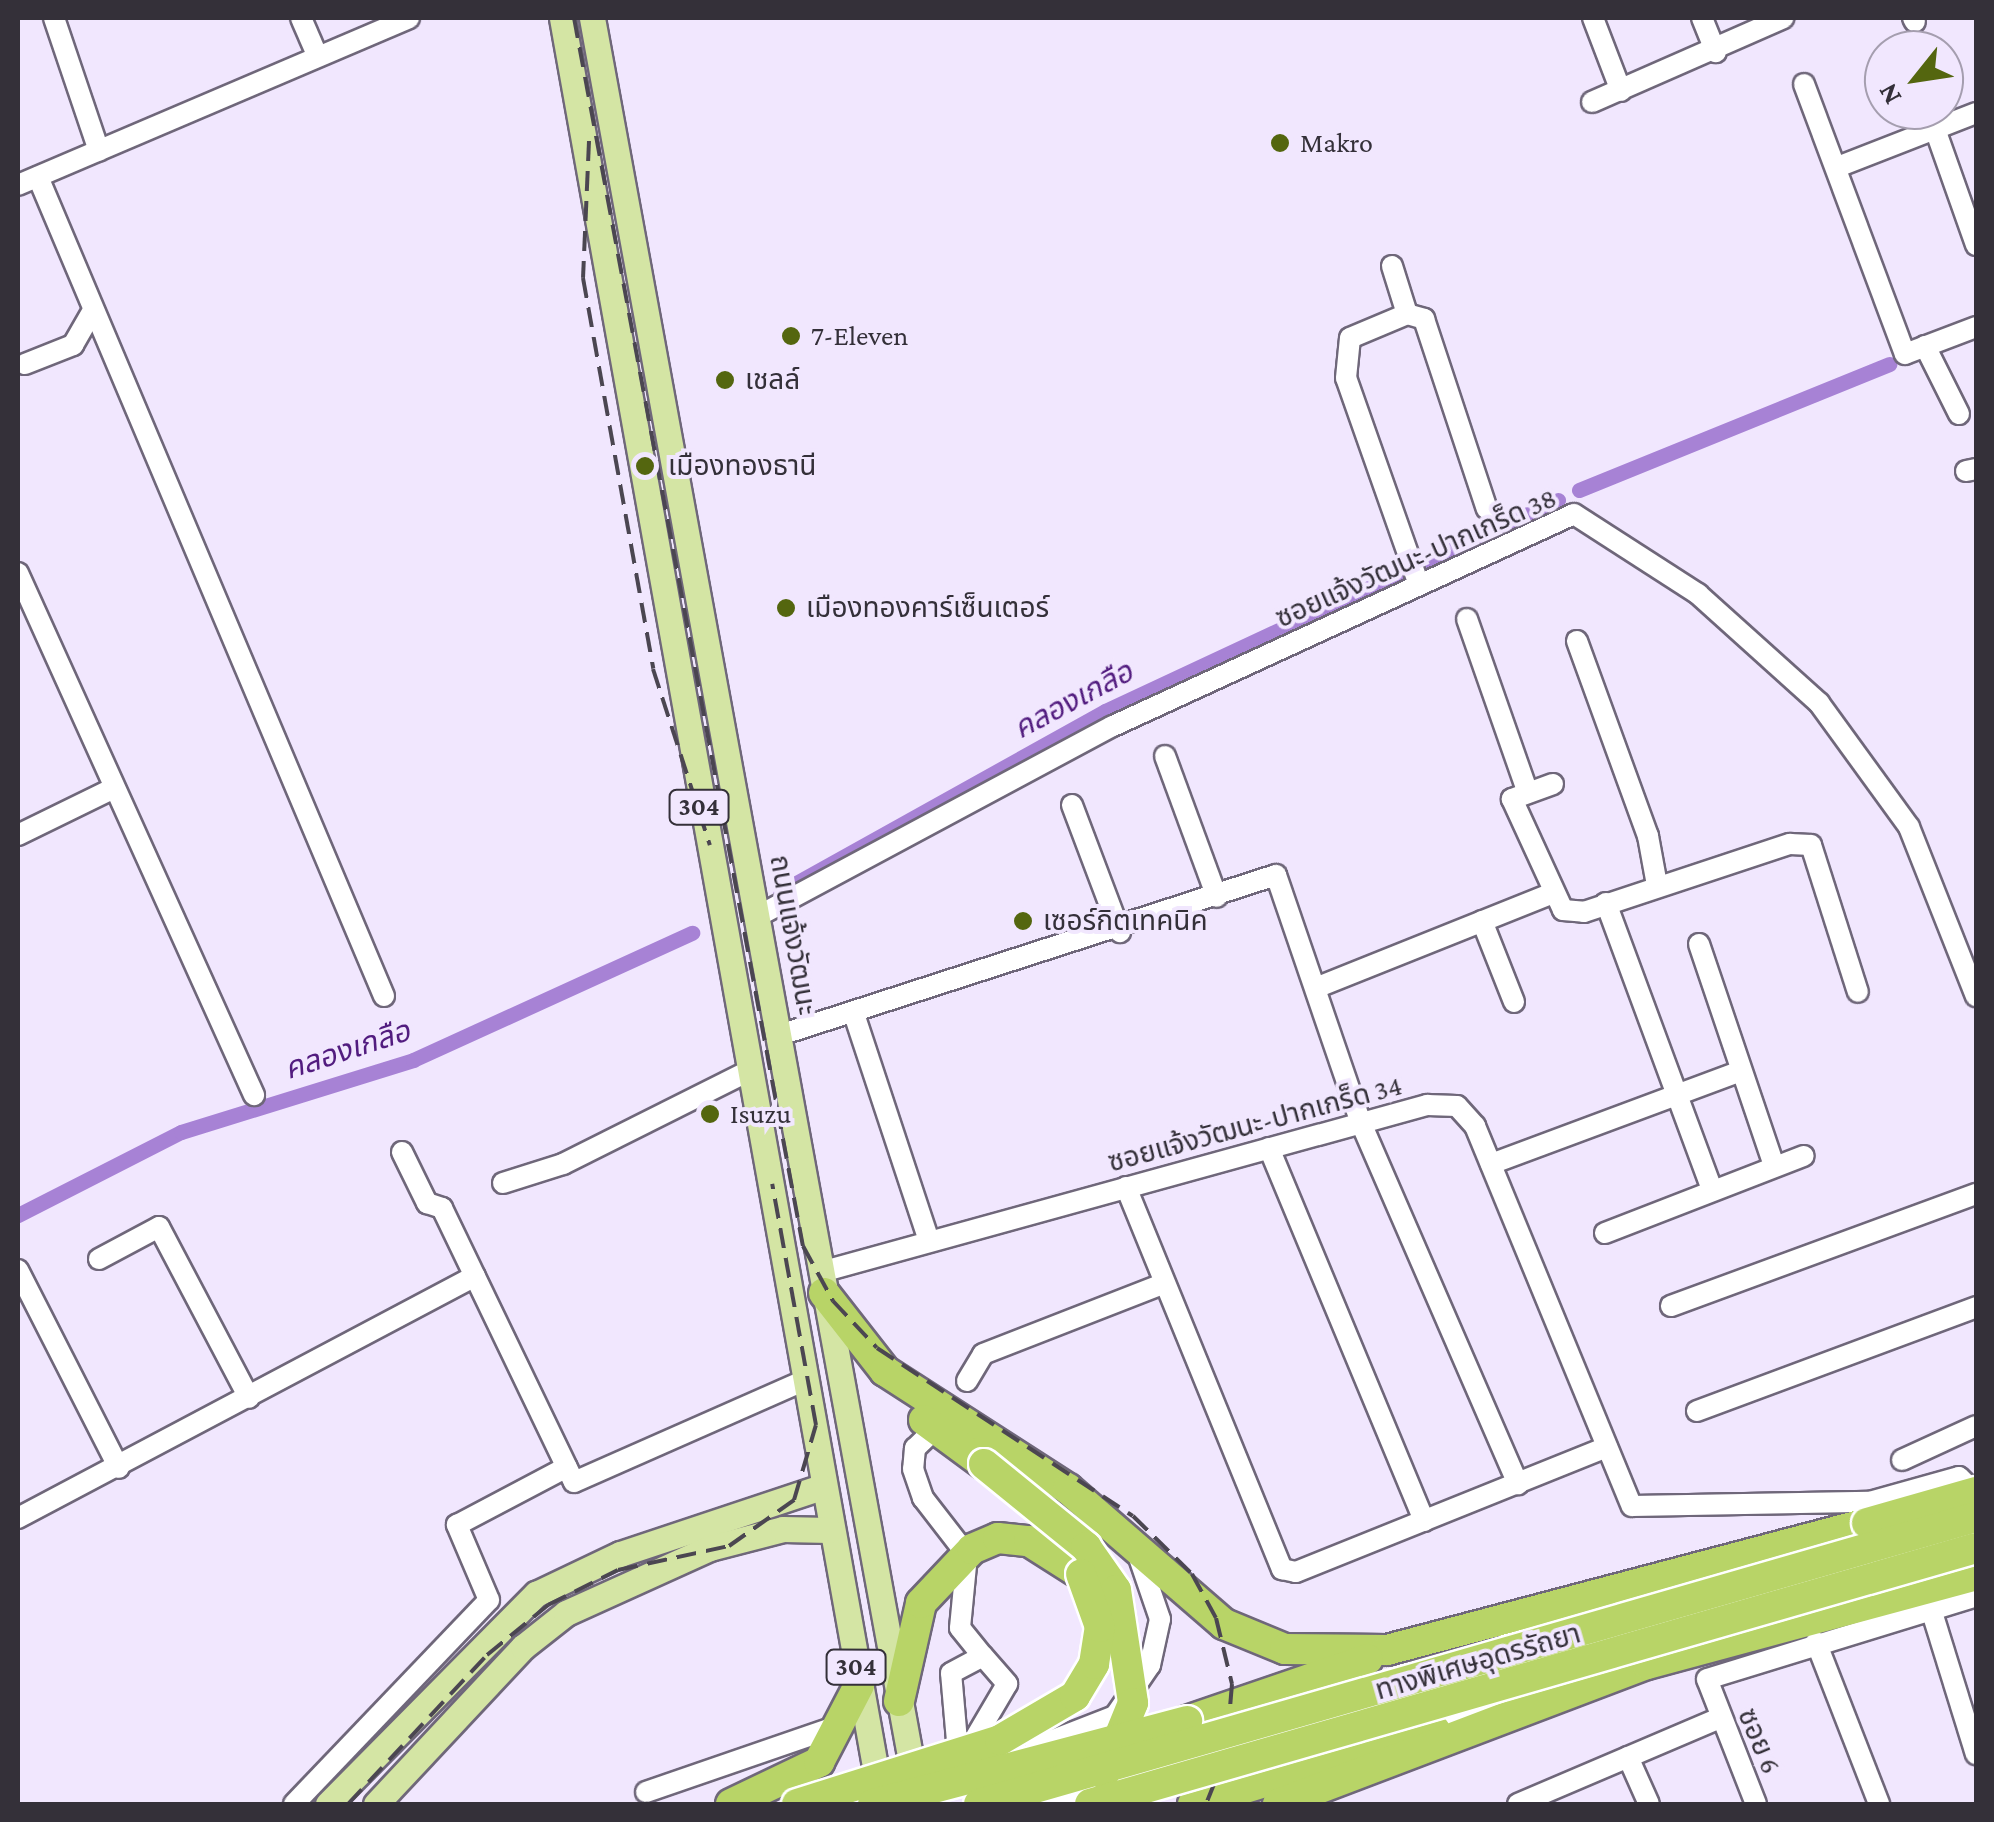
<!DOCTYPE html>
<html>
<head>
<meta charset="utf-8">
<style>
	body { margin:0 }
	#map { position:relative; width:1994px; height:1822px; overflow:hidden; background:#f1e7fe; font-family:"Crimson Pro","Noto Sans Thai",serif }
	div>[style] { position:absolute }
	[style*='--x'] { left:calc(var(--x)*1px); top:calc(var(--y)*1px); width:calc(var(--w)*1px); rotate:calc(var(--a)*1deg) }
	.canal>* { height:15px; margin:-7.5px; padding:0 7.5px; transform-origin:7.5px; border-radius:7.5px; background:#a782d5 }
	.roads { filter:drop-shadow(2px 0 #6f677a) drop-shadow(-2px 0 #6f677a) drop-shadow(0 2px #6f677a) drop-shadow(0 -2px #6f677a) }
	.minor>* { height:20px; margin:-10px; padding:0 10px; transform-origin:10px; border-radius:10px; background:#fff }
	.major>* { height:25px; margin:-12.5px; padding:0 12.5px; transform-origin:12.5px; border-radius:12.5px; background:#d4e5a4 }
	.highway>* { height:30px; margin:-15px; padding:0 15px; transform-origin:15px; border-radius:15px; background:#b8d467 }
	.rail>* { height:4px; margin-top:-2px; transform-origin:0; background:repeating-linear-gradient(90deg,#4b4651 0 20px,transparent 0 30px) }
	.bridges { filter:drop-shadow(2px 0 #fff) drop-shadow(-2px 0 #fff) drop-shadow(0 2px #fff) drop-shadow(0 -2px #fff) }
	.highway-bridge>* { height:30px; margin:-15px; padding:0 15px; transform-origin:15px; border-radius:15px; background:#b8d467 }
	.dots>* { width:28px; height:28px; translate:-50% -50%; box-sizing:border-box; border:5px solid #f1e7fe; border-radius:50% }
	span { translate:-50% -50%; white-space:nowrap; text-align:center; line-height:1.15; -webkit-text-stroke:8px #f1e7fe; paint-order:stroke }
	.shield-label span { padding:2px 8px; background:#f1e7fe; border:2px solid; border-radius:8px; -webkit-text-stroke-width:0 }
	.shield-label { font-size:25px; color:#343039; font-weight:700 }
	.poi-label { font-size:28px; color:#343039 }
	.left { translate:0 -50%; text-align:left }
	.street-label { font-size:28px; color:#343039 }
	.water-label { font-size:30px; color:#521c7f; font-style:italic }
	.frame { position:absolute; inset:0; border:20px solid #343039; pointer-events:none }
	.north { position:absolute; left:1864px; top:30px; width:100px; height:100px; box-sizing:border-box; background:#f1e7fe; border:2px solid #a59eaf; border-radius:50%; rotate:240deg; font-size:28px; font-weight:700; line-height:40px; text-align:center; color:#343039 }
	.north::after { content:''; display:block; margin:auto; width:35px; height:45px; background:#54660f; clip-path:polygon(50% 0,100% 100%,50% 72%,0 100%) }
</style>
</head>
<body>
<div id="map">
	<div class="canal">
		<div style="--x:1579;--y:490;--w:335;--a:-22.1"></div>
		<div style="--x:1423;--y:563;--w:149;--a:-25"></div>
		<div style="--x:780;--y:892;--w:372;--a:-29.1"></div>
		<div style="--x:1105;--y:711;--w:327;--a:-25"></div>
		<div style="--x:18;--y:1215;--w:183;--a:-27"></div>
		<div style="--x:181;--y:1132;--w:243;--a:-17.2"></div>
		<div style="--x:413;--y:1060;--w:307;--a:-24.5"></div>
	</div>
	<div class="roads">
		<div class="minor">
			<div style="--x:54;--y:18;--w:140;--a:71.3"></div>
			<div style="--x:301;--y:18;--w:40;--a:66.6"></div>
			<div style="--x:1593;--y:18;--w:78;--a:69"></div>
			<div style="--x:1702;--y:18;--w:37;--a:68"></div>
			<div style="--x:1913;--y:18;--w:4;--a:63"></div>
			<div style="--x:1921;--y:44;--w:6;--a:72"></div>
			<div style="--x:1804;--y:84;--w:288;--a:69.5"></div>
			<div style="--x:1905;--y:354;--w:76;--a:-20.8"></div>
			<div style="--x:1592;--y:102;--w:209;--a:-23.7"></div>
			<div style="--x:1935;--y:129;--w:123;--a:70.5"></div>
			<div style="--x:1840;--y:166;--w:146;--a:-21.3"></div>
			<div style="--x:38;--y:177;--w:889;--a:67.1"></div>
			<div style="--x:18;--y:185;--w:425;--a:-23.1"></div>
			<div style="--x:1392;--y:266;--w:50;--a:72.6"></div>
			<div style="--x:1925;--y:346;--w:76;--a:63.4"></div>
			<div style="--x:25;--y:364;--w:52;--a:-21.6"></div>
			<div style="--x:73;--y:345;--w:36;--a:-60"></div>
			<div style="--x:1966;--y:471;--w:10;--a:-11"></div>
			<div style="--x:18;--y:573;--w:573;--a:65.67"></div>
			<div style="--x:1419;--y:585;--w:219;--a:-109.4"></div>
			<div style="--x:1346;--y:378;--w:40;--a:-84.3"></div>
			<div style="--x:1350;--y:338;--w:62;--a:-22.8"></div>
			<div style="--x:1407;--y:314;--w:18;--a:16"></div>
			<div style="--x:1424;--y:319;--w:200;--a:71.7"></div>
			<div style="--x:1467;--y:619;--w:184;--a:70.7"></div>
			<div style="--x:1577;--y:641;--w:208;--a:70"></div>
			<div style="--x:1648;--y:836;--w:50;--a:79.6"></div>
			<div style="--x:1165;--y:756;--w:150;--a:69.8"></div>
			<div style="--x:1553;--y:784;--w:44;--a:159.9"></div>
			<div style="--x:1512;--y:799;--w:122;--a:65.3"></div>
			<div style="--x:1563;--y:910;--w:21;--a:5"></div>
			<div style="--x:1584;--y:912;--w:217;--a:-18.3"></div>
			<div style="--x:1790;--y:844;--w:21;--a:3"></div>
			<div style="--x:1811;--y:845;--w:154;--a:72.3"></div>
			<div style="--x:1072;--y:805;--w:136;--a:69.3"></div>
			<div style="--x:18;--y:835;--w:107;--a:-26.1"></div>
			<div style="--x:1606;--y:903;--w:306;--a:69.7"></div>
			<div style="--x:760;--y:915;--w:400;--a:-28.2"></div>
			<div style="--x:1113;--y:726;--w:507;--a:-24.7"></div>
			<div style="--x:1574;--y:514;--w:148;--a:32.8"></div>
			<div style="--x:1698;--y:594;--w:163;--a:42"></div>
			<div style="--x:1819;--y:703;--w:153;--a:54"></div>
			<div style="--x:1909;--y:827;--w:182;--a:68.4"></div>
			<div style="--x:1482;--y:921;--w:87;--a:68.4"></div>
			<div style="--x:1699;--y:944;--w:234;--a:71.3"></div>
			<div style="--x:1318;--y:987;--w:250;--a:-21.8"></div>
			<div style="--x:855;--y:1017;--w:236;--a:71.7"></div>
			<div style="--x:780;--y:1035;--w:521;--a:-17.88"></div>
			<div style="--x:1276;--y:875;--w:262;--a:71.1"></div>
			<div style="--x:1361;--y:1123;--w:394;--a:66.5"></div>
			<div style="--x:1269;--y:1148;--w:404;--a:67.4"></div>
			<div style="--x:402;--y:1152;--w:57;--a:63.9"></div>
			<div style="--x:427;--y:1203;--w:16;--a:18"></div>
			<div style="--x:442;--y:1208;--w:304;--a:64.3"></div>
			<div style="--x:574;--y:1482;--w:250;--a:-23.8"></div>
			<div style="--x:1491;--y:1164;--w:267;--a:-20.4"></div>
			<div style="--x:503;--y:1183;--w:63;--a:-17.6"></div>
			<div style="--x:563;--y:1164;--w:206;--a:-26.6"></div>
			<div style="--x:1126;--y:1187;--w:413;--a:67.8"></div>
			<div style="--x:1282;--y:1569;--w:14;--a:12"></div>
			<div style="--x:1296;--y:1572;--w:335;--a:-21.9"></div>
			<div style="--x:1605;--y:1233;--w:213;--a:-21.2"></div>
			<div style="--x:99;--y:1259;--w:68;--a:-28.1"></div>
			<div style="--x:159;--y:1227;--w:193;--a:62.2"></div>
			<div style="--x:18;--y:1270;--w:222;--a:63"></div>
			<div style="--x:821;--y:1272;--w:629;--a:-15.41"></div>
			<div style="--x:1427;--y:1105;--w:30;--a:2"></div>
			<div style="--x:1457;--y:1106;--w:27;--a:48"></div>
			<div style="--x:1475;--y:1126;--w:411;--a:67.6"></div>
			<div style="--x:1632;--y:1506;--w:238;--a:-1"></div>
			<div style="--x:1870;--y:1502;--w:92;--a:-15.7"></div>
			<div style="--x:1959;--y:1477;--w:24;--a:45"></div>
			<div style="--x:1671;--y:1306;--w:325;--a:-20.2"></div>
			<div style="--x:967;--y:1381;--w:31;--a:-59"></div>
			<div style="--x:983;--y:1354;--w:190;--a:-21.3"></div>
			<div style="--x:1697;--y:1411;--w:298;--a:-20.4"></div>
			<div style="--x:935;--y:1429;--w:28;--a:136"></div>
			<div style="--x:915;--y:1448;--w:21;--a:95"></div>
			<div style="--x:913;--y:1469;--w:31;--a:71"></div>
			<div style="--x:923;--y:1498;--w:72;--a:52.3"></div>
			<div style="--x:967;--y:1555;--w:73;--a:95.5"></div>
			<div style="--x:960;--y:1628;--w:36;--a:51"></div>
			<div style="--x:1902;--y:1460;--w:81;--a:-24.7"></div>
			<div style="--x:18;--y:1518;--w:517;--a:-27.9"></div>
			<div style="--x:1931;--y:1609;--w:152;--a:72.8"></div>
			<div style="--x:1816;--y:1642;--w:174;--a:68.7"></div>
			<div style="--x:1423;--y:1728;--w:111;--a:-23.8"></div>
			<div style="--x:1525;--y:1683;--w:43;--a:-86"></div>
			<div style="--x:1528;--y:1640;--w:36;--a:-150"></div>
			<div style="--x:1035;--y:1747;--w:86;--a:-21.2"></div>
			<div style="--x:1115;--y:1716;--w:62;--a:-55.5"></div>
			<div style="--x:1150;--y:1665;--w:47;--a:-77.7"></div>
			<div style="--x:1160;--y:1619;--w:71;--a:-108.9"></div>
			<div style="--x:1628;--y:1757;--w:51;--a:65.9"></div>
			<div style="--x:959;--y:1764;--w:91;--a:-95"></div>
			<div style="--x:951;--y:1673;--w:36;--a:-28"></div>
			<div style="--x:983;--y:1656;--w:37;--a:49"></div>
			<div style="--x:1007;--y:1684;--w:85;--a:120.5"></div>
			<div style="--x:646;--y:1792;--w:208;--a:-19"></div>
			<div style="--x:294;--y:1804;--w:282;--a:-46.3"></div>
			<div style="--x:489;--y:1600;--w:82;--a:-113.1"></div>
			<div style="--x:457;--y:1525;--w:124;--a:-27.8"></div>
			<div style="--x:1059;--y:1804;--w:45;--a:-15.6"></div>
			<div style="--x:1518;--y:1804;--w:220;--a:-23.1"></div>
			<div style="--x:1756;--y:1804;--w:134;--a:-111.4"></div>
			<div style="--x:1707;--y:1679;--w:282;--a:-17.1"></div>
		</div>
		<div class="major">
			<div style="--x:562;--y:18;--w:1804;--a:79.85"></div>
			<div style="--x:592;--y:18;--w:1794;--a:79.63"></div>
			<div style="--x:328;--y:1804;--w:296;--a:-45.3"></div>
			<div style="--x:536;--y:1594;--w:93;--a:-25.5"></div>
			<div style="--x:620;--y:1554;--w:212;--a:-18.4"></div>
			<div style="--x:376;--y:1804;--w:215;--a:-46.9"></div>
			<div style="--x:523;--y:1647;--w:55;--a:-38.3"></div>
			<div style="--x:566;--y:1613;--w:158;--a:-24.3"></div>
			<div style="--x:710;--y:1548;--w:75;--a:-14.6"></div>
			<div style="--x:783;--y:1529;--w:46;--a:1.2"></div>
		</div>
		<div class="highway">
			<div style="--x:824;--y:1293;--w:99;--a:52"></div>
			<div style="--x:885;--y:1371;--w:218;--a:32.8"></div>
			<div style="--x:1068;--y:1489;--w:206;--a:40.9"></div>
			<div style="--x:1224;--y:1624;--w:66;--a:22.3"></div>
			<div style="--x:1285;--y:1649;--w:102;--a:0.6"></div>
			<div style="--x:1387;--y:1650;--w:497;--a:-14.8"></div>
			<div style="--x:924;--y:1420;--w:74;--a:36.3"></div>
			<div style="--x:899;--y:1701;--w:100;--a:-77.3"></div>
			<div style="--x:921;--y:1603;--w:74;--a:-46.6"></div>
			<div style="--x:972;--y:1549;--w:28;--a:-23"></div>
			<div style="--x:998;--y:1538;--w:31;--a:6"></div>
			<div style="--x:1029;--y:1541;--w:62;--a:32.4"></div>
			<div style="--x:1187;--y:1721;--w:191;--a:-18.9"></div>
			<div style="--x:731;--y:1804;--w:98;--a:-25.5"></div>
			<div style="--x:819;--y:1762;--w:87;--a:-62.5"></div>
			<div style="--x:1193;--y:1804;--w:253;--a:-17"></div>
			<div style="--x:1278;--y:1804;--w:395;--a:-20.8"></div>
			<div style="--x:1647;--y:1664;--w:341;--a:-15.1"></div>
		</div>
	</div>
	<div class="rail">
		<div style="--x:574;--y:18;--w:1249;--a:79.44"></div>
		<div style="--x:803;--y:1246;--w:63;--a:61.4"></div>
		<div style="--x:833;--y:1301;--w:64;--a:46.9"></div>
		<div style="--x:877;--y:1348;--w:306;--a:33.3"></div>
		<div style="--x:1133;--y:1516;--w:83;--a:44.5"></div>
		<div style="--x:1192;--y:1574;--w:50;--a:61.4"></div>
		<div style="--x:1216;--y:1618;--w:68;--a:76.4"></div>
		<div style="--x:1232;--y:1684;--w:70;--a:94.9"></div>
		<div style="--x:1226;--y:1754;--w:54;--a:111.8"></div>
		<div style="--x:589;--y:141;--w:137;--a:92.5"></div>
		<div style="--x:583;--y:278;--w:397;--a:79.8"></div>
		<div style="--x:653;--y:669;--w:185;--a:72.1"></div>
		<div style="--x:348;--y:1804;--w:204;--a:-47"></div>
		<div style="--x:487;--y:1655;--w:79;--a:-39.3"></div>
		<div style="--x:548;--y:1605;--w:78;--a:-26.6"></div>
		<div style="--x:618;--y:1570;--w:114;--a:-12.2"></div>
		<div style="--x:729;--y:1546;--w:80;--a:-35.3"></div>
		<div style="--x:794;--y:1500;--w:78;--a:-73.7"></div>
		<div style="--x:816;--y:1425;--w:245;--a:-100.3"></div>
	</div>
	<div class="bridges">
		<div class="highway-bridge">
			<div style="--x:984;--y:1464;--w:132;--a:39.1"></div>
			<div style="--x:1086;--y:1547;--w:52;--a:55.1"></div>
			<div style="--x:1116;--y:1590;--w:114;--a:81.4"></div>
			<div style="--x:1133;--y:1703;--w:77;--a:112.2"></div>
			<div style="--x:1867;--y:1523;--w:113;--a:-15.9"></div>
			<div style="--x:797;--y:1804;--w:213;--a:-17.5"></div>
			<div style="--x:1000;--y:1740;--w:87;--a:-30.4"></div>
			<div style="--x:1075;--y:1696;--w:37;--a:-59"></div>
			<div style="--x:1094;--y:1664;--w:37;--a:-81"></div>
			<div style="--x:1100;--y:1627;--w:56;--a:-109.7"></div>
			<div style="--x:873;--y:1804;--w:325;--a:-14.8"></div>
			<div style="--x:979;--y:1804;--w:1037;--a:-16.06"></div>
			<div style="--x:1090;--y:1804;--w:922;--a:-16.12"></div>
		</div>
	</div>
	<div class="dots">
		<div style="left:1280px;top:143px;background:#54660f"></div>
		<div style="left:791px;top:336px;background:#54660f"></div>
		<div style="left:725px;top:380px;background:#54660f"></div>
		<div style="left:645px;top:466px;background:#54660f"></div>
		<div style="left:786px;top:608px;background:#54660f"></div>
		<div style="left:1023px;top:921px;background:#54660f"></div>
		<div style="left:710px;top:1114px;background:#54660f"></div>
	</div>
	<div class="shield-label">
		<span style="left:699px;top:807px">304</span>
		<span style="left:856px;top:1667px">304</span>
	</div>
	<div class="poi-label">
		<span class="left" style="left:1300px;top:143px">Makro</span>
		<span class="left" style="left:811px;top:336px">7-Eleven</span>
		<span class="left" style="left:745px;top:380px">เชลล์</span>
		<span class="left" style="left:668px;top:466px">เมืองทองธานี</span>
		<span class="left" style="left:806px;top:608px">เมืองทองคาร์เซ็นเตอร์</span>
		<span class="left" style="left:1043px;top:921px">เซอร์กิตเทคนิค</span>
		<span class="left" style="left:730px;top:1114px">Isuzu</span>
	</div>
	<div class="street-label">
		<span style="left:1416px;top:558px;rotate:-24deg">ซอยแจ้งวัฒนะ-ปากเกร็ด 38</span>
		<span style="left:793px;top:935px;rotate:80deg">ถนนแจ้งวัฒนะ</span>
		<span style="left:1255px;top:1124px;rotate:-15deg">ซอยแจ้งวัฒนะ-ปากเกร็ด 34</span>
		<span style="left:1478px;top:1662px;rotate:-16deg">ทางพิเศษอุดรรัถยา</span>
		<span style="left:1759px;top:1741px;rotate:67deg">ซอย 6</span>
	</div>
	<div class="water-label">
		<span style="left:1073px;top:700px;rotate:-28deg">คลองเกลือ</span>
		<span style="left:347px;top:1050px;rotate:-18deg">คลองเกลือ</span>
	</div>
	<div class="frame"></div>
	<div class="north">N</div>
</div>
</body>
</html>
